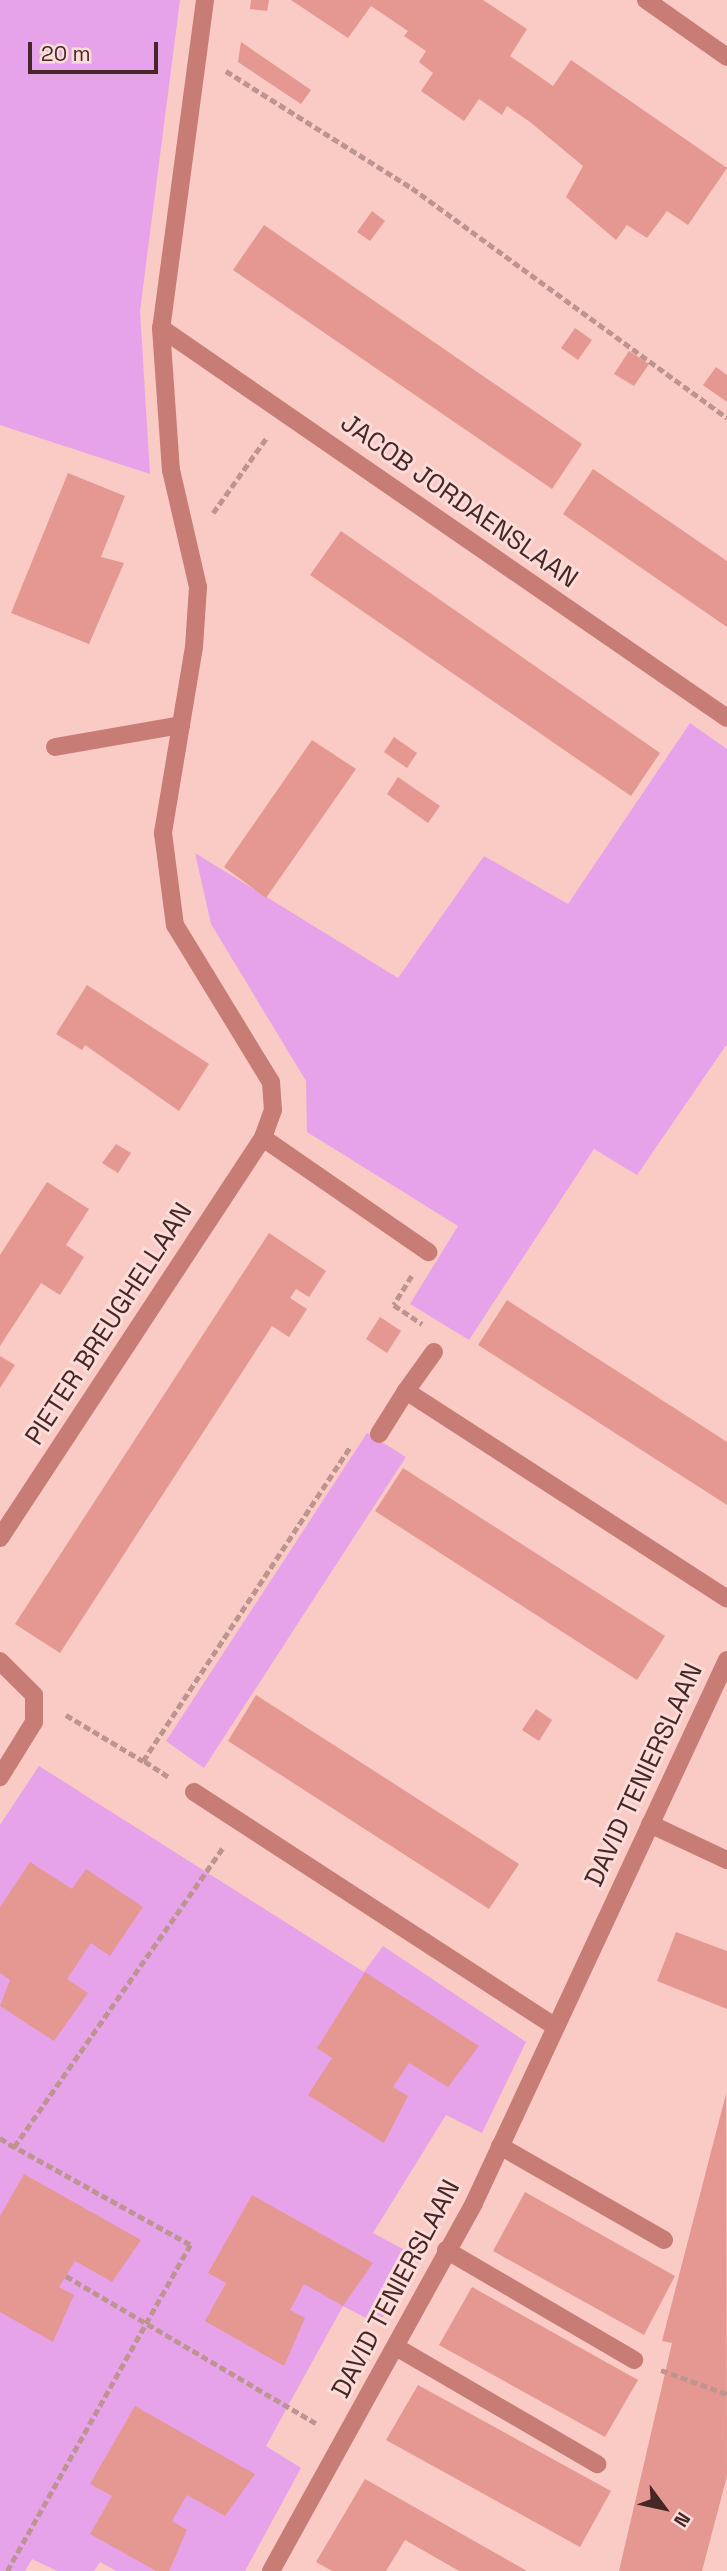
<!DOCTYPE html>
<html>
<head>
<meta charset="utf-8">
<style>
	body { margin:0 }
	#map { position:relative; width:727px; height:2571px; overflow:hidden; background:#facac5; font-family:"Space Grotesk",sans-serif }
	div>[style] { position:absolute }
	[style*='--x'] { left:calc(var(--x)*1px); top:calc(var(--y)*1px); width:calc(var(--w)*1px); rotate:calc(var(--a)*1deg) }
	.green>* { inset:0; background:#e7a3ea }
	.building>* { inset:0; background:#e49891 }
	.path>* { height:4.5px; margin-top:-2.25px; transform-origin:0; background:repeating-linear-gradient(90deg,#be9490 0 7px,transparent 0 10.5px) }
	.minor>* { height:18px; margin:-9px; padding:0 9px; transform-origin:9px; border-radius:9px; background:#c77c75 }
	span { translate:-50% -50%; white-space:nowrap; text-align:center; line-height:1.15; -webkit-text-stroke:6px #fcdbd8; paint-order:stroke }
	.street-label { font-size:26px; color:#452725 }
	.north { position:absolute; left:629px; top:2473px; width:70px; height:70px; -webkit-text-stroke:5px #fcdbd8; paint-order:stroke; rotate:123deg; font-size:19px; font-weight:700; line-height:28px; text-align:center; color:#452725 }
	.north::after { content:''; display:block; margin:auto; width:24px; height:32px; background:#452725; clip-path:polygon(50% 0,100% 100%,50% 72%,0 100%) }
	.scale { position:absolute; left:28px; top:42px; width:130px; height:32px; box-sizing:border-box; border:4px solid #452725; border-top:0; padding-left:9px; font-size:21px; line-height:24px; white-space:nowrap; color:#452725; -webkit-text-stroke:5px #fcdbd8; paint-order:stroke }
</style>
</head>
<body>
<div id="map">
	<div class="green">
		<div style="clip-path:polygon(0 0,180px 0,140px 311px,150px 474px,0 425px)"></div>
		<div style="clip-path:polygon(690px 723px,727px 749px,727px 1044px,637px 1175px,594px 1149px,469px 1340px,410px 1304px,458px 1226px,307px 1132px,306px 1081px,211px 924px,195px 853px,398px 978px,484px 856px,568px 904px)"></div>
		<div style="clip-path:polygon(367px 1433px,406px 1457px,204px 1768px,166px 1741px)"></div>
		<div style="clip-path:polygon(39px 1766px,364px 1972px,383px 1946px,526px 2042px,482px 2133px,446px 2115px,373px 2233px,414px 2255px,379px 2325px,343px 2306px,266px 2446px,301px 2468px,245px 2571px,116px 2571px,100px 2562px,94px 2571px,57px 2571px,32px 2559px,25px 2571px,0 2571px,0 1825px)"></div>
	</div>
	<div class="building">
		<div style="clip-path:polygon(251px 0,269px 0,267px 11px,250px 9px)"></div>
		<div style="clip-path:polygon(291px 0,483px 0,527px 29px,510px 56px,553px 86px,571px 60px,727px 168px,688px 225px,667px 211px,647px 238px,627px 225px,616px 240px,566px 197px,583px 166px,530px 122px,507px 106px,502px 115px,479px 99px,464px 121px,421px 91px,433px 73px,419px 62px,426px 51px,404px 36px,408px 31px,371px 6px,348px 38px)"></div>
		<div style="clip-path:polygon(241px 42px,311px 90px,301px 104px,238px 62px)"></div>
		<div style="clip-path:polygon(372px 211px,385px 221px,370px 241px,357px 232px)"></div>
		<div style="clip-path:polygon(264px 225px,582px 444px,552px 489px,233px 270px)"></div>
		<div style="clip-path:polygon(575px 328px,592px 340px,578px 360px,561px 348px)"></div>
		<div style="clip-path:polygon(629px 351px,649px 364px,634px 386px,614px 374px)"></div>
		<div style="clip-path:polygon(716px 367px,727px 375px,727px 402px,703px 385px)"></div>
		<div style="clip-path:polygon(593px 469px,727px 561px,727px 627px,563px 514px)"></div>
		<div style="clip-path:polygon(68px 473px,125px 496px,101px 557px,124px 563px,89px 644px,11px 613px)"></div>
		<div style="clip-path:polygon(341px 531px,660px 753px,631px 796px,310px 575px)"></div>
		<div style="clip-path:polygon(394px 737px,417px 753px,407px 768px,384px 752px)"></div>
		<div style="clip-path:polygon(312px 740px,356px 769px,266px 898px,224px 867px)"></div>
		<div style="clip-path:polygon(398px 777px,440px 806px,428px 823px,387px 794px)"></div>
		<div style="clip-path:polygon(87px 985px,209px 1064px,179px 1111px,85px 1045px,82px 1050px,56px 1034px)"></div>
		<div style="clip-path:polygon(116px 1144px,131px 1153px,118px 1173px,102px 1163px)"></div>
		<div style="clip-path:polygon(47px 1182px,89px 1209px,66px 1245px,84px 1257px,60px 1295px,41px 1283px,0 1346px,0 1255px)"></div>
		<div style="clip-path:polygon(269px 1233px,326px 1271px,309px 1297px,296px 1289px,290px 1298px,307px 1309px,289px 1337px,272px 1326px,60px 1653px,15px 1624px)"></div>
		<div style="clip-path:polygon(507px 1300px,727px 1442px,727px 1505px,478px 1345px)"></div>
		<div style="clip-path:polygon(380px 1317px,401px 1331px,387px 1353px,366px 1339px)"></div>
		<div style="clip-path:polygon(0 1356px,15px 1365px,0 1388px)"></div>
		<div style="clip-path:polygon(403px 1468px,665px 1636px,637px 1680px,375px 1511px)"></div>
		<div style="clip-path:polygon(256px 1695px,519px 1864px,489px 1909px,228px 1741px)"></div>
		<div style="clip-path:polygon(536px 1709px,552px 1720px,539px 1741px,522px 1730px)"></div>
		<div style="clip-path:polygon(30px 1862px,72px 1889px,86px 1869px,143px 1907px,110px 1956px,91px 1943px,67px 1979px,88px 1993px,54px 2041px,0 2006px,10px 1980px,0 1973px,0 1907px)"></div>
		<div style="clip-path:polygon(676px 1932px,727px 1951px,727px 2009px,657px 1981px)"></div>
		<div style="clip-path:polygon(365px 1972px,479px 2046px,448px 2087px,409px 2063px,393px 2087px,408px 2096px,384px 2143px,308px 2095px,332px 2058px,317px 2048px)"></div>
		<div style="clip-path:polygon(726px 2094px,727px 2476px,702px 2571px,619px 2571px,672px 2343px,662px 2341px)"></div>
		<div style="clip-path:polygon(24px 2174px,141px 2240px,112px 2282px,75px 2261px,59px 2287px,74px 2295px,53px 2342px,0 2312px,0 2216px)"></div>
		<div style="clip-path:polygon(525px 2192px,675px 2276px,644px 2335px,493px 2251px)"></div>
		<div style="clip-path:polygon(252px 2195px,373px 2263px,343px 2306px,304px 2284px,290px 2310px,305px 2318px,284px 2366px,205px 2321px,226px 2283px,208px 2273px)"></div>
		<div style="clip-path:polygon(472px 2287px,638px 2380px,605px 2437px,439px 2345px)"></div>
		<div style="clip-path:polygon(418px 2385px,611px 2491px,580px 2547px,386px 2440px)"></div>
		<div style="clip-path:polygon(135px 2406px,255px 2474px,225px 2516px,187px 2495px,172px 2521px,187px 2530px,169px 2571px,156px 2571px,90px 2534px,112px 2496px,90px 2484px)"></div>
		<div style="clip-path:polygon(365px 2479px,527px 2571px,459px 2571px,405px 2540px,386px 2571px,332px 2571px,316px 2562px)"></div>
	</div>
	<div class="path">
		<div style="--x:226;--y:71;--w:220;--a:32.2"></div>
		<div style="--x:412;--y:188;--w:390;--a:36.1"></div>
		<div style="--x:213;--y:513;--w:93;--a:-54.6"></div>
		<div style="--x:412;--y:1276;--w:34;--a:122"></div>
		<div style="--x:394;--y:1305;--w:34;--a:34"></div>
		<div style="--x:66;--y:1715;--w:90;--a:30.9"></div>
		<div style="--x:168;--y:1777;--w:30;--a:-147"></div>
		<div style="--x:143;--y:1761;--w:377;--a:-56.6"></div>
		<div style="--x:0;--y:2138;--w:17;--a:33"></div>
		<div style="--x:66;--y:2276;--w:290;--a:30.5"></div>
		<div style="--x:661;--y:2370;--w:70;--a:20"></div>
		<div style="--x:7;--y:2571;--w:374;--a:-60.7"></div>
		<div style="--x:190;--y:2245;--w:201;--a:-150.9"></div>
		<div style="--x:14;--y:2147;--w:366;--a:-55.1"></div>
	</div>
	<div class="minor">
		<div style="--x:205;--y:0;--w:331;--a:97.6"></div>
		<div style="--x:161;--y:328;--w:142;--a:86"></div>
		<div style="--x:171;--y:470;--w:120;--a:77"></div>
		<div style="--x:198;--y:587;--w:60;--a:93.8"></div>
		<div style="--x:194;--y:647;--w:189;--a:99.5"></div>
		<div style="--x:163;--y:833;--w:93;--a:82.6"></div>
		<div style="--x:175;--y:925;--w:184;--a:58.6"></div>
		<div style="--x:271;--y:1082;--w:28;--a:86"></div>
		<div style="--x:273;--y:1110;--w:30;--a:110"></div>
		<div style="--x:263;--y:1138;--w:201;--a:34.6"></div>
		<div style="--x:646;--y:0;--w:99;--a:35.1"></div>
		<div style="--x:161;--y:328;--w:687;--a:34.57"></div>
		<div style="--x:55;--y:747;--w:128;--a:-9.9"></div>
		<div style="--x:434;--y:1352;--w:48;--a:125.7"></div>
		<div style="--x:406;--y:1391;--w:382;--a:32.9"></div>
		<div style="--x:379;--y:1434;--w:51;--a:-57.9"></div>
		<div style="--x:0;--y:1538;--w:479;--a:-56.7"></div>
		<div style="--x:0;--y:1661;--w:48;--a:45"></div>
		<div style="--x:34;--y:1695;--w:27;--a:90"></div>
		<div style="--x:34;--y:1722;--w:65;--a:121.7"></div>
		<div style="--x:194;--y:1792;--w:430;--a:33"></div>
		<div style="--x:650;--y:1824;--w:85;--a:25.1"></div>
		<div style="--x:500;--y:2146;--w:189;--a:29.8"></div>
		<div style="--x:446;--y:2250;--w:218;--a:30.3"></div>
		<div style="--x:396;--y:2347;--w:233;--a:30.2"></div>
		<div style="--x:271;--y:2571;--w:420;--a:-61.1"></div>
		<div style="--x:474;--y:2203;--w:599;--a:-65.02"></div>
	</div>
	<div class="street-label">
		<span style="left:459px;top:501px;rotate:35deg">JACOB JORDAENSLAAN</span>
		<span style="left:109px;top:1324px;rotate:-57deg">PIETER BREUGHELLAAN</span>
		<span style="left:644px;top:1775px;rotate:-65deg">DAVID TENIERSLAAN</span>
		<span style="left:396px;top:2289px;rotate:-62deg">DAVID TENIERSLAAN</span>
	</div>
	<div class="north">N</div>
	<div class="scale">20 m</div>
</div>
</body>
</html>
